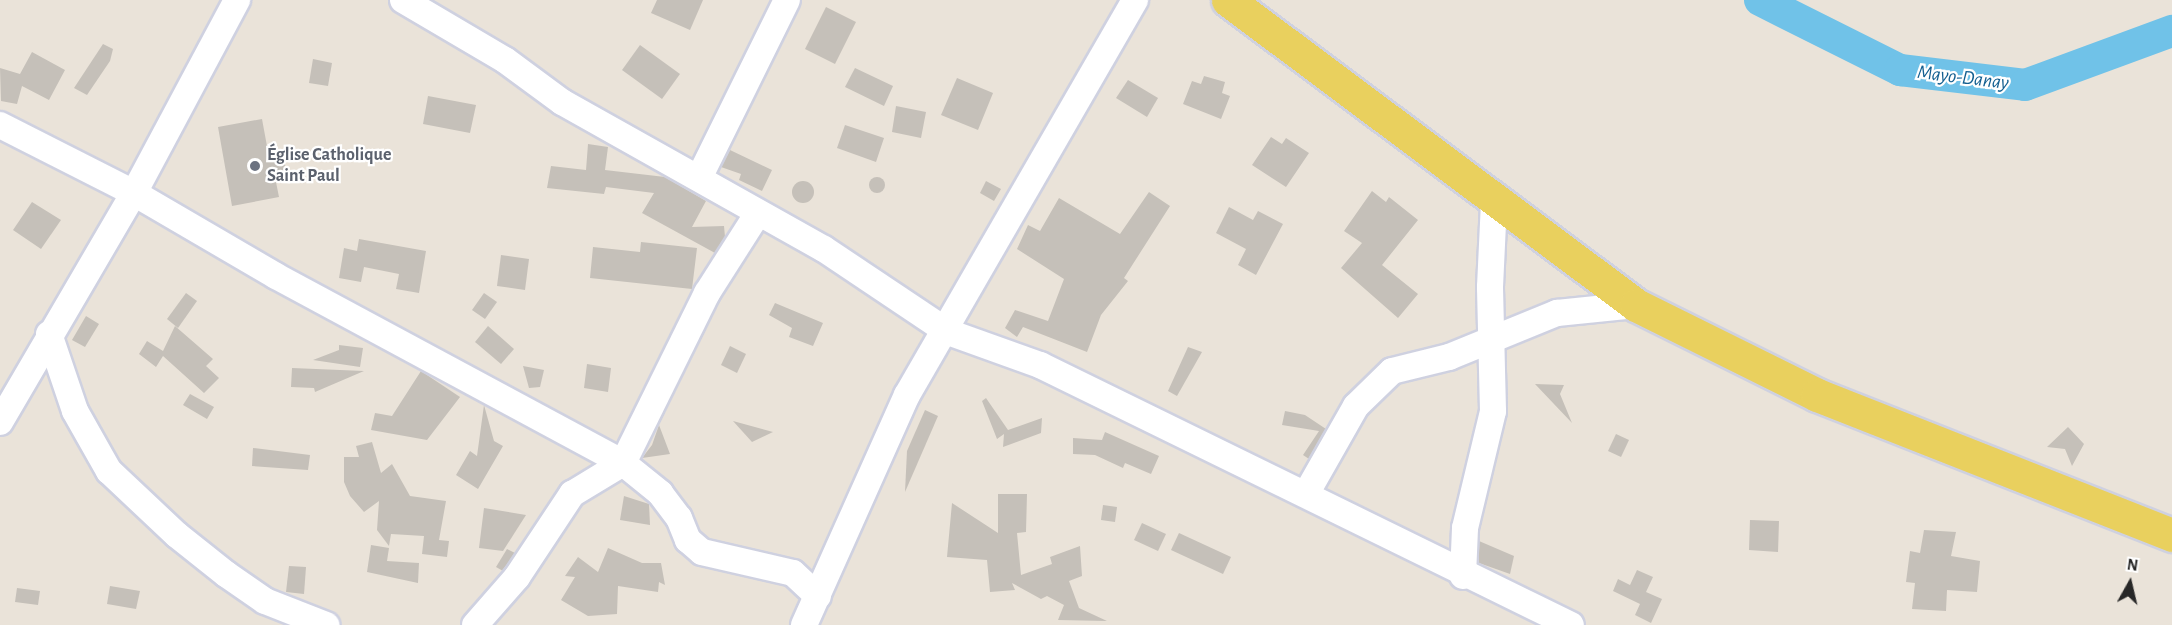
<!DOCTYPE html>
<html>
<head>
<meta charset="utf-8">
<style>
	body { margin:0 }
	#map { position:relative; width:2172px; height:625px; overflow:hidden; background:#eae3d9; font-family:"Alegreya Sans",sans-serif }
	div>[style] { position:absolute }
	[style*='--x'] { left:calc(var(--x)*1px); top:calc(var(--y)*1px); width:calc(var(--w)*1px); rotate:calc(var(--a)*1deg) }
	.river>* { height:32px; margin:-16px; padding:0 16px; transform-origin:16px; border-radius:16px; background:#70c2e8 }
	.building>* { inset:0; background:#c5c0b9 }
	.round { border-radius:50% }
	.roads { filter:drop-shadow(2px 0 #cfd1e0) drop-shadow(-2px 0 #cfd1e0) drop-shadow(0 2px #cfd1e0) drop-shadow(0 -2px #cfd1e0) }
	.minor>* { height:26px; margin:-13px; padding:0 13px; transform-origin:13px; border-radius:13px; background:#fff }
	.major>* { height:33px; margin:-16.5px; padding:0 16.5px; transform-origin:16.5px; border-radius:16.5px; background:#e9d05e }
	.dots>* { width:16px; height:16px; translate:-50% -50%; box-sizing:border-box; border:3px solid #fff; border-radius:50% }
	span { translate:-50% -50%; white-space:nowrap; text-align:center; line-height:1.15; -webkit-text-stroke:4.5px #fff; paint-order:stroke }
	.worship-label { font-size:18px; color:#5b616d; font-weight:700 }
	.left { translate:0 -50%; text-align:left }
	.water-label { font-size:20px; color:#135f90; font-style:italic }
	.north { position:absolute; left:2100px; top:553px; width:60px; height:60px; -webkit-text-stroke:4px #fff; paint-order:stroke; rotate:8deg; font-size:16px; font-weight:700; line-height:24px; text-align:center; color:#272727 }
	.north::after { content:''; display:block; margin:auto; width:21px; height:27px; background:#272727; clip-path:polygon(50% 0,100% 100%,50% 72%,0 100%) }
</style>
</head>
<body>
<div id="map">
	<div class="river">
		<div style="--x:1760;--y:0;--w:157;--a:26.6"></div>
		<div style="--x:1900;--y:70;--w:126;--a:6.8"></div>
		<div style="--x:2025;--y:85;--w:157;--a:-20.2"></div>
	</div>
	<div class="building">
		<div style="clip-path:polygon(657px 0,703px 0,690px 30px,651px 13px)"></div>
		<div style="clip-path:polygon(826px 7px,856px 22px,835px 64px,805px 49px)"></div>
		<div style="clip-path:polygon(103px 44px,113px 49px,110px 61px,87px 95px,74px 88px)"></div>
		<div style="clip-path:polygon(640px 45px,680px 74px,662px 99px,622px 70px)"></div>
		<div style="clip-path:polygon(32px 52px,65px 70px,49px 100px,22px 86px,17px 104px,1px 101px,0 68px,20px 74px)"></div>
		<div style="clip-path:polygon(313px 59px,332px 63px,328px 86px,309px 83px)"></div>
		<div style="clip-path:polygon(855px 68px,893px 86px,884px 106px,845px 87px)"></div>
		<div style="clip-path:polygon(1204px 76px,1225px 82px,1222px 93px,1230px 96px,1221px 119px,1183px 104px,1192px 81px,1201px 84px)"></div>
		<div style="clip-path:polygon(957px 78px,993px 93px,978px 130px,941px 115px)"></div>
		<div style="clip-path:polygon(1128px 80px,1158px 98px,1147px 117px,1116px 98px)"></div>
		<div style="clip-path:polygon(428px 96px,476px 105px,470px 133px,423px 124px)"></div>
		<div style="clip-path:polygon(896px 106px,926px 112px,921px 138px,892px 132px)"></div>
		<div style="clip-path:polygon(262px 119px,269px 157px,283px 154px,287px 175px,275px 177px,279px 197px,232px 206px,218px 127px)"></div>
		<div style="clip-path:polygon(845px 125px,884px 138px,876px 162px,837px 148px)"></div>
		<div style="clip-path:polygon(1271px 137px,1282px 144px,1286px 138px,1309px 153px,1286px 187px,1252px 165px)"></div>
		<div style="clip-path:polygon(588px 144px,608px 147px,605px 170px,665px 177px,706px 201px,692px 227px,724px 226px,725px 237px,715px 253px,642px 213px,654px 193px,606px 187px,604px 194px,547px 188px,551px 166px,586px 170px)"></div>
		<div style="clip-path:polygon(730px 150px,772px 170px,762px 191px,739px 180px,741px 174px,721px 167px)"></div>
		<div class="round" style="left:869px;top:177px;width:16px;height:16px"></div>
		<div class="round" style="left:792px;top:181px;width:22px;height:22px"></div>
		<div style="clip-path:polygon(986px 181px,1001px 189px,994px 201px,980px 193px)"></div>
		<div style="clip-path:polygon(1372px 191px,1386px 202px,1389px 197px,1418px 220px,1382px 265px,1418px 294px,1398px 318px,1341px 268px,1362px 243px,1344px 231px)"></div>
		<div style="clip-path:polygon(1149px 192px,1170px 206px,1124px 278px,1128px 281px,1101px 315px,1087px 352px,1023px 327px,1017px 337px,1005px 328px,1015px 310px,1048px 321px,1064px 279px,1017px 249px,1028px 225px,1040px 231px,1059px 198px,1120px 234px)"></div>
		<div style="clip-path:polygon(32px 202px,61px 220px,41px 249px,13px 230px)"></div>
		<div style="clip-path:polygon(1229px 207px,1253px 220px,1258px 211px,1283px 224px,1256px 275px,1238px 265px,1246px 249px,1216px 233px)"></div>
		<div style="clip-path:polygon(359px 239px,426px 251px,419px 293px,396px 289px,399px 274px,364px 267px,361px 282px,339px 278px,344px 248px,357px 251px)"></div>
		<div style="clip-path:polygon(641px 242px,697px 248px,692px 289px,590px 278px,593px 247px,640px 252px)"></div>
		<div style="clip-path:polygon(501px 255px,529px 259px,525px 290px,497px 286px)"></div>
		<div style="clip-path:polygon(186px 293px,197px 301px,178px 328px,167px 319px)"></div>
		<div style="clip-path:polygon(484px 293px,497px 302px,485px 319px,472px 310px)"></div>
		<div style="clip-path:polygon(775px 303px,823px 323px,813px 346px,789px 337px,792px 328px,769px 315px)"></div>
		<div style="clip-path:polygon(86px 316px,99px 324px,85px 347px,72px 340px)"></div>
		<div style="clip-path:polygon(175px 326px,213px 359px,206px 366px,219px 378px,204px 393px,163px 356px,156px 367px,139px 354px,147px 341px,163px 351px)"></div>
		<div style="clip-path:polygon(488px 326px,514px 349px,501px 364px,475px 342px)"></div>
		<div style="clip-path:polygon(339px 345px,363px 348px,360px 367px,313px 360px,339px 350px)"></div>
		<div style="clip-path:polygon(730px 346px,746px 354px,737px 373px,721px 365px)"></div>
		<div style="clip-path:polygon(1188px 347px,1202px 352px,1177px 396px,1168px 391px)"></div>
		<div style="clip-path:polygon(587px 364px,611px 368px,608px 392px,584px 388px)"></div>
		<div style="clip-path:polygon(523px 366px,544px 370px,540px 387px,529px 388px)"></div>
		<div style="clip-path:polygon(292px 368px,364px 371px,315px 392px,314px 388px,291px 387px)"></div>
		<div style="clip-path:polygon(421px 371px,460px 397px,427px 440px,371px 430px,375px 413px,392px 416px)"></div>
		<div style="clip-path:polygon(1535px 384px,1564px 385px,1560px 394px,1572px 423px)"></div>
		<div style="clip-path:polygon(190px 394px,214px 407px,207px 419px,183px 405px)"></div>
		<div style="clip-path:polygon(986px 398px,1008px 430px,1042px 418px,1041px 433px,1003px 447px,1004px 434px,997px 439px,982px 401px)"></div>
		<div style="clip-path:polygon(484px 405px,494px 441px,503px 446px,478px 489px,456px 475px,470px 451px,477px 456px)"></div>
		<div style="clip-path:polygon(925px 410px,938px 416px,905px 492px,907px 451px)"></div>
		<div style="clip-path:polygon(1285px 411px,1305px 415px,1326px 429px,1309px 459px,1303px 455px,1319px 431px,1282px 425px)"></div>
		<div style="clip-path:polygon(733px 421px,773px 432px,752px 442px)"></div>
		<div style="clip-path:polygon(659px 425px,670px 454px,642px 458px,652px 445px)"></div>
		<div style="clip-path:polygon(2068px 427px,2084px 444px,2072px 466px,2065px 449px,2047px 447px)"></div>
		<div style="clip-path:polygon(1105px 432px,1159px 456px,1151px 474px,1125px 463px,1123px 468px,1095px 455px,1073px 454px,1073px 438px,1102px 440px)"></div>
		<div style="clip-path:polygon(1616px 434px,1629px 440px,1621px 457px,1608px 451px)"></div>
		<div style="clip-path:polygon(372px 442px,381px 473px,392px 464px,410px 496px,446px 501px,439px 540px,449px 541px,447px 557px,422px 554px,424px 536px,391px 534px,389px 546px,377px 530px,379px 501px,364px 512px,350px 496px,344px 482px,344px 457px,359px 457px,356px 446px)"></div>
		<div style="clip-path:polygon(253px 448px,310px 455px,308px 470px,252px 466px)"></div>
		<div style="clip-path:polygon(998px 494px,1027px 494px,1026px 532px,1017px 533px,1021px 575px,1052px 564px,1050px 557px,1080px 546px,1082px 576px,1069px 581px,1079px 608px,1107px 621px,1058px 620px,1064px 605px,1047px 596px,1041px 599px,1012px 583px,1015px 590px,990px 592px,987px 560px,947px 557px,952px 503px,998px 533px)"></div>
		<div style="clip-path:polygon(624px 496px,649px 504px,650px 525px,620px 520px)"></div>
		<div style="clip-path:polygon(1103px 505px,1117px 507px,1115px 522px,1101px 520px)"></div>
		<div style="clip-path:polygon(484px 508px,526px 515px,503px 551px,479px 548px)"></div>
		<div style="clip-path:polygon(1750px 520px,1779px 521px,1778px 552px,1749px 550px)"></div>
		<div style="clip-path:polygon(1142px 523px,1166px 534px,1158px 551px,1134px 540px)"></div>
		<div style="clip-path:polygon(1924px 530px,1956px 532px,1951px 556px,1980px 561px,1977px 592px,1947px 590px,1946px 611px,1912px 609px,1915px 583px,1906px 582px,1910px 551px,1920px 553px)"></div>
		<div style="clip-path:polygon(1179px 533px,1231px 557px,1223px 574px,1171px 550px)"></div>
		<div style="clip-path:polygon(1479px 541px,1514px 556px,1510px 574px,1479px 563px)"></div>
		<div style="clip-path:polygon(371px 545px,389px 548px,387px 561px,419px 563px,418px 583px,367px 572px)"></div>
		<div style="clip-path:polygon(608px 548px,642px 563px,661px 563px,665px 585px,659px 582px,658px 592px,618px 586px,617px 614px,588px 616px,561px 600px,575px 577px,565px 576px,578px 557px,598px 572px)"></div>
		<div style="clip-path:polygon(507px 549px,515px 553px,503px 571px,496px 567px)"></div>
		<div style="clip-path:polygon(289px 566px,306px 567px,304px 594px,286px 592px)"></div>
		<div style="clip-path:polygon(1637px 570px,1653px 577px,1646px 592px,1662px 599px,1651px 623px,1635px 615px,1640px 604px,1613px 591px,1618px 579px,1630px 585px)"></div>
		<div style="clip-path:polygon(110px 586px,140px 591px,136px 609px,107px 604px)"></div>
		<div style="clip-path:polygon(17px 588px,40px 591px,38px 605px,15px 602px)"></div>
	</div>
	<div class="roads">
		<div class="minor">
			<div style="--x:403;--y:0;--w:118;--a:30.5"></div>
			<div style="--x:505;--y:60;--w:71;--a:36.4"></div>
			<div style="--x:562;--y:102;--w:300;--a:29.3"></div>
			<div style="--x:824;--y:249;--w:149;--a:33.8"></div>
			<div style="--x:948;--y:332;--w:98;--a:19.7"></div>
			<div style="--x:1040;--y:365;--w:591;--a:26.09"></div>
			<div style="--x:0;--y:125;--w:150;--a:26.9"></div>
			<div style="--x:134;--y:193;--w:164;--a:30.3"></div>
			<div style="--x:276;--y:276;--w:394;--a:28.3"></div>
			<div style="--x:623;--y:463;--w:48;--a:39"></div>
			<div style="--x:660;--y:493;--w:31;--a:53"></div>
			<div style="--x:679;--y:518;--w:24;--a:68"></div>
			<div style="--x:688;--y:540;--w:18;--a:41"></div>
			<div style="--x:702;--y:552;--w:93;--a:13"></div>
			<div style="--x:793;--y:573;--w:34;--a:43"></div>
			<div style="--x:700;--y:176;--w:196;--a:-63.7"></div>
			<div style="--x:49;--y:334;--w:81;--a:71.3"></div>
			<div style="--x:75;--y:411;--w:69;--a:60.5"></div>
			<div style="--x:109;--y:471;--w:93;--a:43.3"></div>
			<div style="--x:177;--y:535;--w:63;--a:38.5"></div>
			<div style="--x:226;--y:574;--w:47;--a:34.7"></div>
			<div style="--x:265;--y:601;--w:66;--a:21.5"></div>
			<div style="--x:0;--y:422;--w:265;--a:-59.7"></div>
			<div style="--x:134;--y:193;--w:219;--a:-61.9"></div>
			<div style="--x:1306;--y:494;--w:101;--a:-60.4"></div>
			<div style="--x:1356;--y:406;--w:50;--a:-44.2"></div>
			<div style="--x:1392;--y:371;--w:59;--a:-13.8"></div>
			<div style="--x:1449;--y:357;--w:117;--a:-22.2"></div>
			<div style="--x:1557;--y:313;--w:79;--a:-5.8"></div>
			<div style="--x:1463;--y:576;--w:48;--a:-87.6"></div>
			<div style="--x:1465;--y:528;--w:120;--a:-76.5"></div>
			<div style="--x:1493;--y:411;--w:124;--a:-91.4"></div>
			<div style="--x:1490;--y:287;--w:86;--a:-87.3"></div>
			<div style="--x:475;--y:625;--w:64;--a:-48.8"></div>
			<div style="--x:517;--y:577;--w:100;--a:-56.5"></div>
			<div style="--x:572;--y:494;--w:60;--a:-31.3"></div>
			<div style="--x:623;--y:463;--w:190;--a:-63.7"></div>
			<div style="--x:707;--y:293;--w:95;--a:-57.5"></div>
			<div style="--x:804;--y:625;--w:252;--a:-65.9"></div>
			<div style="--x:907;--y:395;--w:456;--a:-60"></div>
		</div>
		<div class="major">
			<div style="--x:1228;--y:0;--w:509;--a:36.78"></div>
			<div style="--x:1636;--y:305;--w:202;--a:26.4"></div>
			<div style="--x:1817;--y:395;--w:382;--a:21.5"></div>
		</div>
	</div>
	<div class="dots">
		<div style="left:255px;top:166px;background:#6b7280"></div>
	</div>
	<div class="worship-label">
		<span class="left" style="left:267px;top:166px">Église Catholique<br>Saint Paul</span>
	</div>
	<div class="water-label">
		<span style="left:1963px;top:78px;rotate:7deg">Mayo-Danay</span>
	</div>
	<div class="north">N</div>
</div>
</body>
</html>
